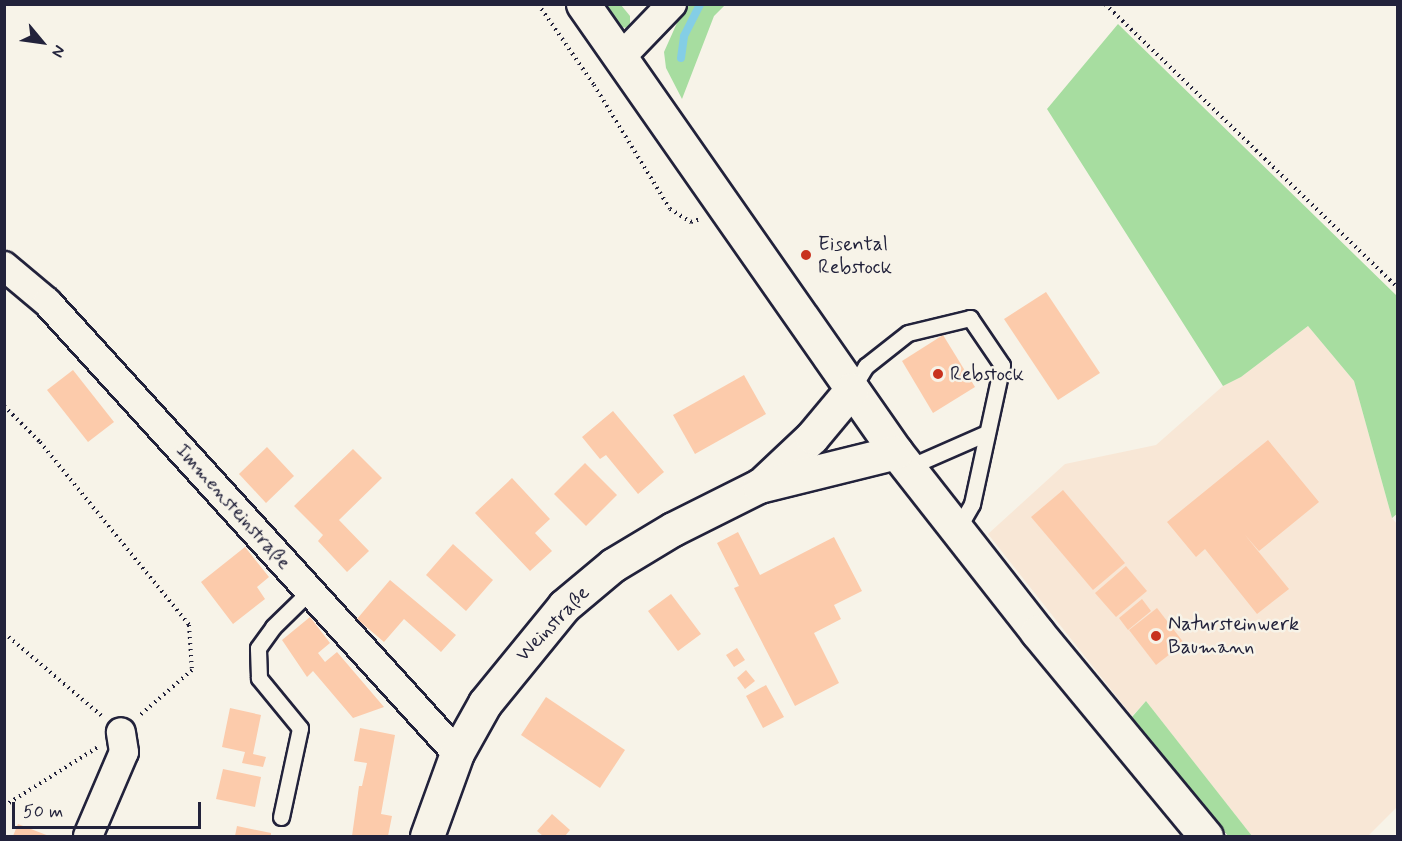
<!DOCTYPE html>
<html>
<head>
<meta charset="utf-8">
<style>
	body { margin:0 }
	#map { position:relative; width:1402px; height:841px; overflow:hidden; background:#f7f3e8; font-family:Mynerve,sans-serif }
	div>[style] { position:absolute }
	[style*='--x'] { left:calc(var(--x)*1px); top:calc(var(--y)*1px); width:calc(var(--w)*1px); rotate:calc(var(--a)*1deg) }
	.built>* { inset:0; background:#f8e7d6 }
	.green>* { inset:0; background:#a7dda0 }
	.stream>* { height:8px; margin:-4px; padding:0 4px; transform-origin:4px; border-radius:4px; background:#84cee5 }
	.building>* { inset:0; background:#fccbab }
	.path>* { height:4px; margin-top:-2px; transform-origin:0; background:repeating-linear-gradient(90deg,#22223b 0 1.5px,transparent 0 6px) }
	.roads { filter:drop-shadow(2px 0 #22223b) drop-shadow(-2px 0 #22223b) drop-shadow(0 2px #22223b) drop-shadow(0 -2px #22223b) }
	.lane>* { height:15px; margin:-7.5px; padding:0 7.5px; transform-origin:7.5px; border-radius:7.5px; background:#f7f3e8 }
	.street>* { height:28px; margin:-14px; padding:0 14px; transform-origin:14px; border-radius:14px; background:#f7f3e8 }
	.secondary>* { height:33px; margin:-16.5px; padding:0 16.5px; transform-origin:16.5px; border-radius:16.5px; background:#f7f3e8 }
	.dots>* { width:16px; height:16px; translate:-50% -50%; box-sizing:border-box; border:3px solid #f7f3e8; border-radius:50% }
	span { translate:-50% -50%; white-space:nowrap; text-align:center; line-height:1.15; -webkit-text-stroke:5px #f7f3e8; paint-order:stroke }
	.poi-label { font-size:20px; color:#22223b }
	.left { translate:0 -50%; text-align:left }
	.street-label { font-size:20px; color:#22223b }
	.frame { position:absolute; inset:0; border:6px solid #22223b; pointer-events:none }
	.north { position:absolute; left:12px; top:12px; width:60px; height:60px; -webkit-text-stroke:4px #f7f3e8; paint-order:stroke; rotate:119deg; font-size:16px; font-weight:700; line-height:24px; text-align:center; color:#22223b }
	.north::after { content:''; display:block; margin:auto; width:21px; height:27px; background:#22223b; clip-path:polygon(50% 0,100% 100%,50% 72%,0 100%) }
	.scale { position:absolute; left:12px; top:802px; width:189px; height:27px; box-sizing:border-box; border:3px solid #22223b; border-top:0; padding-left:8px; font-size:18px; line-height:21px; white-space:nowrap; color:#22223b; -webkit-text-stroke:4px #f7f3e8; paint-order:stroke }
</style>
</head>
<body>
<div id="map">
	<div class="built">
		<div style="clip-path:polygon(1308px 326px,1354px 381px,1392px 518px,1397px 524px,1397px 807px,1368px 836px,1252px 836px,1146px 701px,1132px 716px,988px 534px,1065px 464px,1156px 445px,1223px 386px,1241px 377px)"></div>
	</div>
	<div class="green">
		<div style="clip-path:polygon(601px 5px,621px 5px,630px 16px,630px 28px,617px 27px)"></div>
		<div style="clip-path:polygon(685px 5px,725px 5px,714px 16px,682px 99px,666px 68px,664px 52px)"></div>
		<div style="clip-path:polygon(1118px 24px,1397px 296px,1398px 513px,1392px 518px,1354px 381px,1308px 326px,1241px 377px,1223px 386px,1047px 109px)"></div>
		<div style="clip-path:polygon(1146px 701px,1252px 836px,1228px 836px,1132px 717px)"></div>
	</div>
	<div class="stream">
		<div style="--x:681;--y:58;--w:22;--a:-82"></div>
		<div style="--x:684;--y:36;--w:36;--a:-63"></div>
	</div>
	<div class="building">
		<div style="clip-path:polygon(1046px 292px,1100px 373px,1058px 400px,1004px 319px)"></div>
		<div style="clip-path:polygon(943px 335px,975px 387px,933px 413px,902px 361px)"></div>
		<div style="clip-path:polygon(73px 370px,114px 422px,88px 442px,47px 390px)"></div>
		<div style="clip-path:polygon(744px 375px,766px 414px,695px 454px,673px 415px)"></div>
		<div style="clip-path:polygon(613px 411px,664px 472px,638px 494px,606px 455px,600px 459px,582px 437px)"></div>
		<div style="clip-path:polygon(1268px 440px,1319px 502px,1259px 551px,1245px 535px,1289px 589px,1257px 614px,1205px 549px,1196px 557px,1167px 522px)"></div>
		<div style="clip-path:polygon(267px 447px,294px 476px,266px 503px,239px 474px)"></div>
		<div style="clip-path:polygon(353px 449px,382px 478px,339px 520px,369px 551px,347px 572px,318px 541px,323px 535px,294px 506px)"></div>
		<div style="clip-path:polygon(585px 463px,617px 495px,586px 526px,554px 494px)"></div>
		<div style="clip-path:polygon(512px 478px,550px 519px,535px 533px,552px 551px,530px 571px,475px 513px)"></div>
		<div style="clip-path:polygon(1063px 490px,1125px 563px,1093px 590px,1031px 517px)"></div>
		<div style="clip-path:polygon(738px 532px,760px 575px,834px 537px,862px 591px,834px 605px,841px 619px,814px 633px,839px 683px,795px 706px,734px 588px,739px 586px,717px 543px)"></div>
		<div style="clip-path:polygon(453px 544px,493px 580px,466px 611px,426px 575px)"></div>
		<div style="clip-path:polygon(245px 547px,269px 577px,257px 587px,265px 599px,233px 624px,201px 582px)"></div>
		<div style="clip-path:polygon(1126px 566px,1147px 591px,1116px 617px,1095px 593px)"></div>
		<div style="clip-path:polygon(390px 580px,456px 635px,441px 652px,404px 619px,384px 642px,357px 619px)"></div>
		<div style="clip-path:polygon(671px 594px,701px 634px,678px 651px,648px 611px)"></div>
		<div style="clip-path:polygon(1142px 599px,1151px 611px,1128px 630px,1119px 618px)"></div>
		<div style="clip-path:polygon(1157px 608px,1184px 643px,1156px 665px,1129px 630px)"></div>
		<div style="clip-path:polygon(310px 617px,330px 643px,318px 653px,325px 662px,337px 652px,384px 707px,353px 718px,313px 671px,307px 677px,282px 640px)"></div>
		<div style="clip-path:polygon(737px 648px,745px 660px,734px 667px,726px 655px)"></div>
		<div style="clip-path:polygon(746px 670px,755px 681px,745px 689px,737px 678px)"></div>
		<div style="clip-path:polygon(766px 685px,784px 717px,763px 728px,746px 696px)"></div>
		<div style="clip-path:polygon(546px 697px,625px 750px,600px 788px,521px 735px)"></div>
		<div style="clip-path:polygon(230px 708px,261px 715px,253px 754px,266px 757px,263px 767px,242px 763px,245px 752px,222px 747px)"></div>
		<div style="clip-path:polygon(360px 728px,395px 735px,381px 814px,392px 816px,388px 836px,352px 836px,359px 786px,362px 786px,367px 763px,354px 761px)"></div>
		<div style="clip-path:polygon(223px 769px,261px 777px,255px 807px,216px 799px)"></div>
		<div style="clip-path:polygon(552px 814px,570px 830px,565px 836px,543px 836px,537px 831px)"></div>
		<div style="clip-path:polygon(18px 824px,49px 836px,13px 836px)"></div>
		<div style="clip-path:polygon(237px 826px,271px 833px,271px 836px,235px 836px)"></div>
	</div>
	<div class="path">
		<div style="--x:538;--y:4;--w:98;--a:55.3"></div>
		<div style="--x:594;--y:85;--w:145;--a:58.5"></div>
		<div style="--x:670;--y:209;--w:25;--a:32"></div>
		<div style="--x:691;--y:222;--w:9;--a:-18"></div>
		<div style="--x:1105;--y:4;--w:408;--a:44.1"></div>
		<div style="--x:4;--y:406;--w:51;--a:45"></div>
		<div style="--x:40;--y:442;--w:236;--a:50.8"></div>
		<div style="--x:189;--y:625;--w:45;--a:86.2"></div>
		<div style="--x:192;--y:670;--w:69;--a:139.1"></div>
		<div style="--x:4;--y:633;--w:128;--a:40.3"></div>
		<div style="--x:4;--y:806;--w:111;--a:-32.1"></div>
	</div>
	<div class="roads">
		<div class="lane">
			<div style="--x:852;--y:389;--w:27;--a:-59"></div>
			<div style="--x:866;--y:366;--w:53;--a:-38.2"></div>
			<div style="--x:908;--y:333;--w:64;--a:-13.6"></div>
			<div style="--x:970;--y:318;--w:57;--a:55.8"></div>
			<div style="--x:1002;--y:365;--w:142;--a:102.2"></div>
			<div style="--x:972;--y:504;--w:30;--a:120"></div>
			<div style="--x:909;--y:467;--w:85;--a:-23.6"></div>
			<div style="--x:281;--y:817;--w:91;--a:-77.9"></div>
			<div style="--x:300;--y:728;--w:65;--a:-129.4"></div>
			<div style="--x:259;--y:678;--w:30;--a:-92"></div>
			<div style="--x:258;--y:648;--w:26;--a:-54"></div>
			<div style="--x:273;--y:627;--w:52;--a:-44.2"></div>
		</div>
		<div class="street">
			<div style="--x:620;--y:58;--w:75;--a:-46.1"></div>
			<div style="--x:4;--y:266;--w:56;--a:39.9"></div>
			<div style="--x:47;--y:302;--w:610;--a:47.73"></div>
			<div style="--x:88;--y:836;--w:91;--a:-66.8"></div>
			<div style="--x:124;--y:752;--w:20;--a:-99"></div>
		</div>
		<div class="secondary">
			<div style="--x:583;--y:4;--w:547;--a:55.06"></div>
			<div style="--x:896;--y:452;--w:229;--a:51.9"></div>
			<div style="--x:1037;--y:632;--w:265;--a:50.4"></div>
			<div style="--x:761;--y:485;--w:70;--a:-43.3"></div>
			<div style="--x:812;--y:437;--w:62;--a:-50.2"></div>
			<div style="--x:427;--y:836;--w:88;--a:-70.1"></div>
			<div style="--x:457;--y:753;--w:57;--a:-60.8"></div>
			<div style="--x:485;--y:703;--w:125;--a:-50.8"></div>
			<div style="--x:564;--y:606;--w:64;--a:-39.9"></div>
			<div style="--x:613;--y:565;--w:70;--a:-31"></div>
			<div style="--x:673;--y:529;--w:96;--a:-26.6"></div>
			<div style="--x:759;--y:486;--w:141;--a:-13.9"></div>
		</div>
	</div>
	<div class="dots">
		<div style="left:806px;top:255px;background:#c8321e"></div>
		<div style="left:938px;top:374px;background:#c8321e"></div>
		<div style="left:1156px;top:636px;background:#c8321e"></div>
	</div>
	<div class="poi-label">
		<span class="left" style="left:818px;top:256px">Eisental<br>Rebstock</span>
		<span class="left" style="left:950px;top:374px">Rebstock</span>
		<span class="left" style="left:1168px;top:636px">Natursteinwerk<br>Baumann</span>
	</div>
	<div class="street-label">
		<span style="left:233px;top:507px;rotate:48deg">Immensteinstraße</span>
		<span style="left:553px;top:624px;rotate:-46deg">Weinstraße</span>
	</div>
	<div class="frame"></div>
	<div class="north">N</div>
	<div class="scale">50 m</div>
</div>
</body>
</html>
